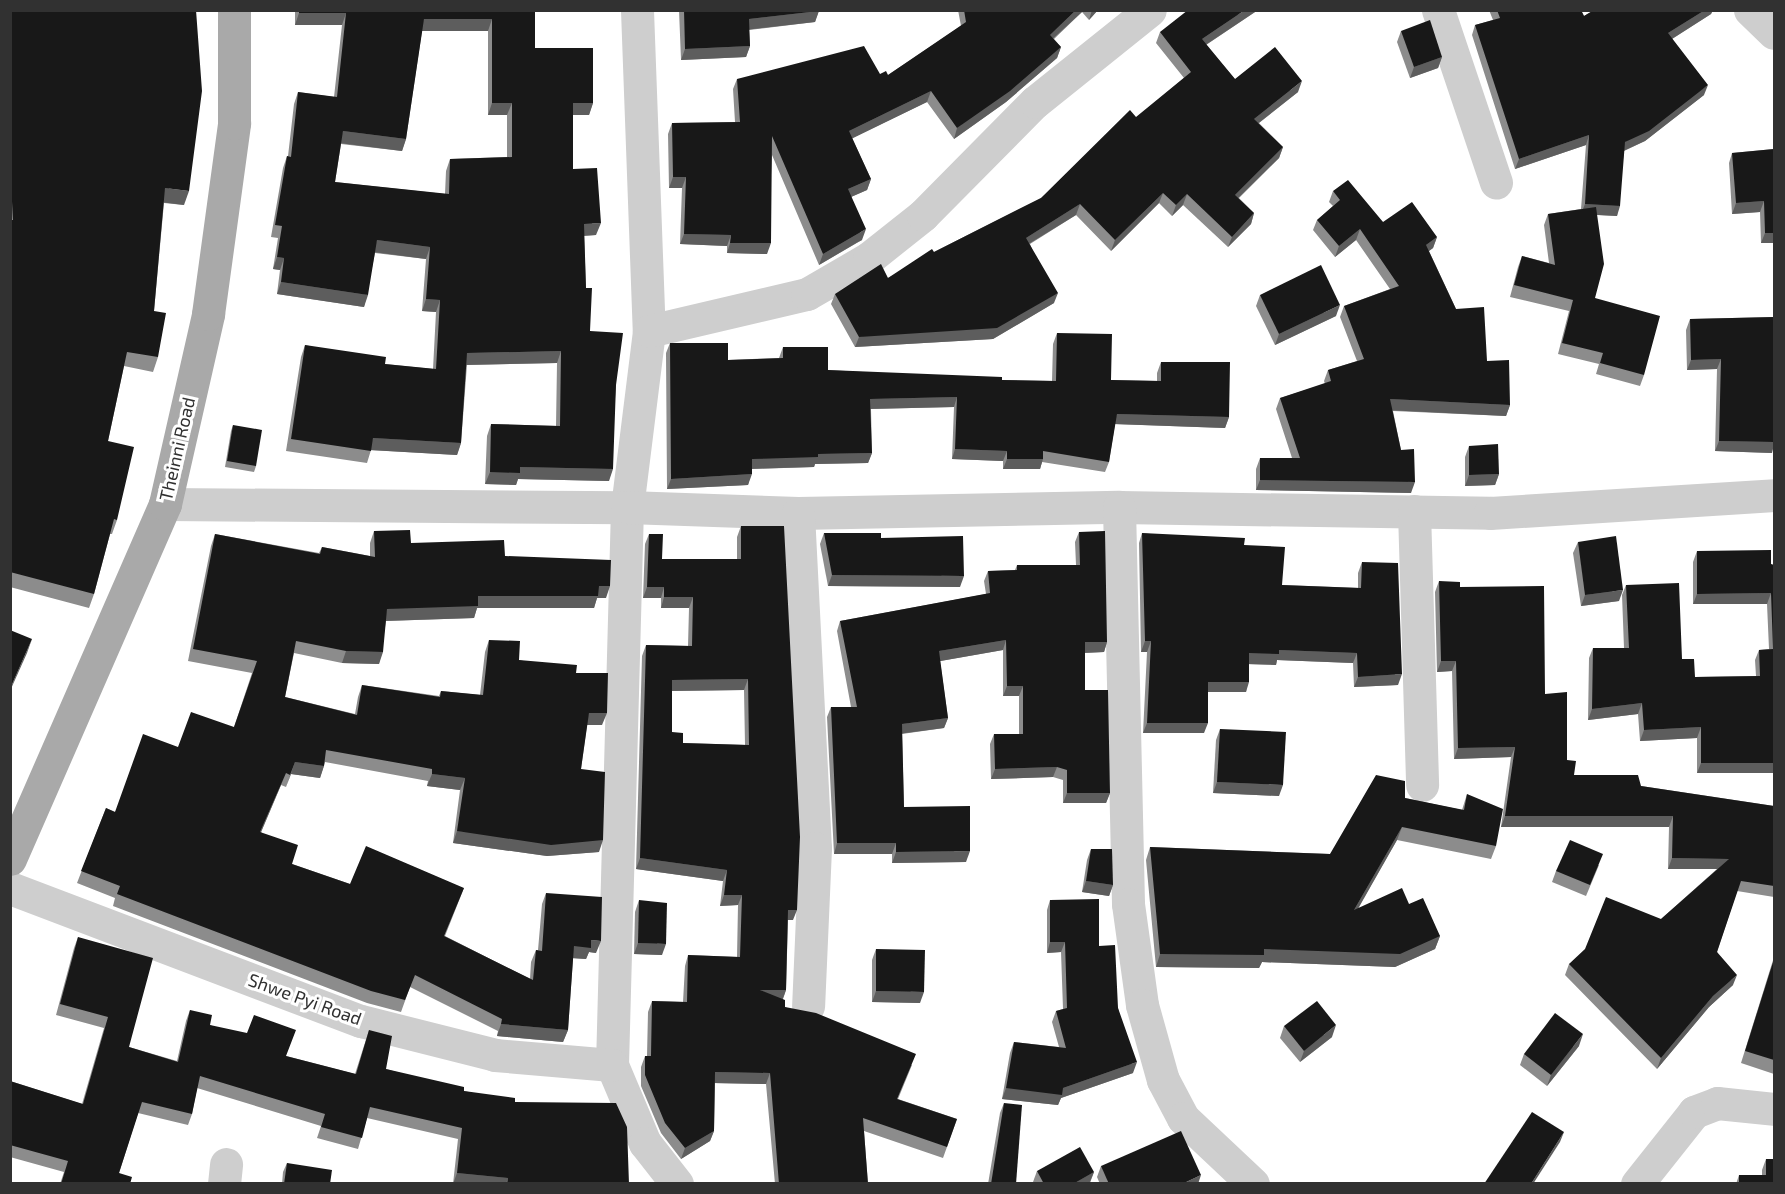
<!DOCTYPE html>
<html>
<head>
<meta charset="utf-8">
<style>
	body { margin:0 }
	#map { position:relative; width:1785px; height:1194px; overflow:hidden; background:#fff; font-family:"Exo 2",sans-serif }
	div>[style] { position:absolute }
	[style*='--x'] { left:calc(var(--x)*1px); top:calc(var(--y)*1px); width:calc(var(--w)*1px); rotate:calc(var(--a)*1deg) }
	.minor>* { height:33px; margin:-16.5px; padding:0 16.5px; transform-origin:16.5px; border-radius:16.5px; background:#cecece }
	.major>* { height:33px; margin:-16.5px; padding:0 16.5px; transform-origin:16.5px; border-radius:16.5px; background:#a9a9a9 }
	.wall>* { inset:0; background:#8c8c8c }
	.shaded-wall>* { inset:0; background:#5d5d5d }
	.building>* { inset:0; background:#181818 }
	span { translate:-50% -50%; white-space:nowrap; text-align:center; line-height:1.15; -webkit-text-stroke:6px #fff; paint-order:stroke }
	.street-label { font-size:18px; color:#313131 }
	.frame { position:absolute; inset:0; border:12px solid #313131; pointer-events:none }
</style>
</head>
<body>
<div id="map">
	<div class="minor">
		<div style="--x:637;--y:10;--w:321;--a:87.9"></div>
		<div style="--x:649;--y:331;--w:177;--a:97.1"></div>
		<div style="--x:627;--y:507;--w:558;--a:91.54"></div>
		<div style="--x:612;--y:1065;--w:85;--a:67.1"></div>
		<div style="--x:645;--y:1143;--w:52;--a:52"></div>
		<div style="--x:1438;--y:10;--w:182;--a:71.4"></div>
		<div style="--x:1750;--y:10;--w:33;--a:44"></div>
		<div style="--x:649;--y:331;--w:162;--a:-13.2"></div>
		<div style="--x:807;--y:294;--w:72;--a:-30.1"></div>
		<div style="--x:869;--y:258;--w:69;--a:-38.5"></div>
		<div style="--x:923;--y:215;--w:159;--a:-45.3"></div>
		<div style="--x:1035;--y:102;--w:147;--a:-38.7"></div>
		<div style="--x:165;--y:504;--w:462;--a:0.4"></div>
		<div style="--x:627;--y:507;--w:171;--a:2"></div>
		<div style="--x:798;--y:513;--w:321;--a:-1.1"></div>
		<div style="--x:1119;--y:507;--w:371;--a:0.9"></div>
		<div style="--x:1490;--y:513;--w:285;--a:-3.6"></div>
		<div style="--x:1119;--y:507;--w:397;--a:88.7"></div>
		<div style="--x:1128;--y:904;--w:102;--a:82.1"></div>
		<div style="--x:1142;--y:1005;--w:78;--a:74.4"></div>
		<div style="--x:1163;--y:1080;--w:43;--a:62.2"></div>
		<div style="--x:1183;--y:1118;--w:96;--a:43.3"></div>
		<div style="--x:1414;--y:511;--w:274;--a:88.3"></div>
		<div style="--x:798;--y:513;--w:335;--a:87.1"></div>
		<div style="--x:815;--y:848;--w:158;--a:92.5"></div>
		<div style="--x:10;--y:888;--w:375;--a:20.8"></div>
		<div style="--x:361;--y:1021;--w:138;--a:14.2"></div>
		<div style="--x:495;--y:1055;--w:117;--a:4.9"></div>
		<div style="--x:224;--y:1184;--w:20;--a:-84"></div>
		<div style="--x:1637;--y:1184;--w:92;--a:-51.6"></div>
		<div style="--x:1694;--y:1112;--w:25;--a:-21"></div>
		<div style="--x:1717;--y:1103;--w:57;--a:6"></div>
	</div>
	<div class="major">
		<div style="--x:10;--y:859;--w:387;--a:-66.4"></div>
		<div style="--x:165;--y:504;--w:195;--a:-77.2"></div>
		<div style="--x:208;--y:314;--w:193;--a:-82.2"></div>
		<div style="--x:234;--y:123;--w:113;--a:-90"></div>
	</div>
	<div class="wall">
		<div style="clip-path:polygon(10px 10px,184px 205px,164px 203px,154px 311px,158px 357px,153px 372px,124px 366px,108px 441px,117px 520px,112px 534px,110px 534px,94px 594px,89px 608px,10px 587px)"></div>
		<div style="clip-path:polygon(evenodd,295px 10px,535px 10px,535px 48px,593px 103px,589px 115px,573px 115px,573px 169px,596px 235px,584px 236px,586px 288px,590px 331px,616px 385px,609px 481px,518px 479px,516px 485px,485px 484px,487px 436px,491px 424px,556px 426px,557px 363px,467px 365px,461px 443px,457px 455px,371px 450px,367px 463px,286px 451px,301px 357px,305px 345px,385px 364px,433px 369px,436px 312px,422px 311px,426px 259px,375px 253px,364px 307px,277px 294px,280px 270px,273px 269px,278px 238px,271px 237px,283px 168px,287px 156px,288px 156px,294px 104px,298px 92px,334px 97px,342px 25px,295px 25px,295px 10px,422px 31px,488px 31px,488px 115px,507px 115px,507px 157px,450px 159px,446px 171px,445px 194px,335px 182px,341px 144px,402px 151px,406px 139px,422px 31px)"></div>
		<div style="clip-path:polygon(679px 10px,819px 10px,815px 22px,749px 30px,750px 46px,746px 57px,681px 60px)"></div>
		<div style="clip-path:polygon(958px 10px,1098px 10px,1089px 20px,1082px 12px,1054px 39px,1061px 47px,1057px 58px,1006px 102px,954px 139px,927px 102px,852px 138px,871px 179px,867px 190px,851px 197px,862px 240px,819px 265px,772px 155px,767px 254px,727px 253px,727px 246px,680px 244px,682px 188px,669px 188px,668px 134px,672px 123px,735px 122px,733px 89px,737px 79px,880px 74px,888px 75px,961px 26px)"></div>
		<div style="clip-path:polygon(1258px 10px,1206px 45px,1235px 79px,1298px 92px,1259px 123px,1283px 147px,1279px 158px,1239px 198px,1254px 213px,1251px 224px,1228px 247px,1183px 205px,1172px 216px,1159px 203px,1111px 251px,1076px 215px,1030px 244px,1054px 303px,993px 339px,855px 347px,831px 304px,835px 294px,888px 278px,934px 252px,1041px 198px,1184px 78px,1156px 43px,1160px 32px)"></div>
		<div style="clip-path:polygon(1489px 10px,1581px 10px,1584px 16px,1594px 10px,1713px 10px,1711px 14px,1672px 39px,1704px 95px,1645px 141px,1624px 151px,1617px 216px,1597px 215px,1595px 298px,1644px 375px,1640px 386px,1596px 374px,1599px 364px,1558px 354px,1569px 311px,1510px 297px,1518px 267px,1522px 256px,1549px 263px,1544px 225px,1548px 214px,1581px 209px,1586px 145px,1515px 169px,1472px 35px,1475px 25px,1493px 20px)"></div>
		<div style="clip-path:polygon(1401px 31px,1442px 57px,1438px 68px,1410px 78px,1397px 42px)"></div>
		<div style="clip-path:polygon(1774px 149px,1774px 243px,1761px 243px,1760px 212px,1732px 214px,1729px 163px,1732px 153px)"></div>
		<div style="clip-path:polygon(1333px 191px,1383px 222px,1437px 237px,1433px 248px,1429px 251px,1456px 309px,1487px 361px,1510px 405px,1506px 416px,1393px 411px,1401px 450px,1411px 493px,1256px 490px,1256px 469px,1260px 458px,1292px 458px,1276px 409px,1280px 398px,1325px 384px,1324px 381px,1328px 370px,1357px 361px,1340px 317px,1344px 306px,1390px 289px,1356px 240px,1335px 257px,1313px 230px,1317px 220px,1333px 206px,1329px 202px)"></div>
		<div style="clip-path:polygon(1260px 295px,1336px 316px,1275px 345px,1256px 306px)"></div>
		<div style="clip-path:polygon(1774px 317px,1772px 453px,1715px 451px,1717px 369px,1687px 370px,1686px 330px,1690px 319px)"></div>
		<div style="clip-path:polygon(1057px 333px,1111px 380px,1157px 381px,1157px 373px,1161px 362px,1229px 417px,1225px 428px,1115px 424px,1109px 462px,1105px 472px,1042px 462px,1040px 469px,1003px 469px,1003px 461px,952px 459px,954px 407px,871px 409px,872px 453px,868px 463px,815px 464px,814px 467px,752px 469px,748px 485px,667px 489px,666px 353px,670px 343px,728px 360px,779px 358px,783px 347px,828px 370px,1002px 380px,1052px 381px,1053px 344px)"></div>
		<div style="clip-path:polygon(233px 425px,256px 466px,254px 472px,225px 467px,231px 431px)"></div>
		<div style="clip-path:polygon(1469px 446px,1499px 474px,1495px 485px,1465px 486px,1465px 457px)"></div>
		<div style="clip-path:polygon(evenodd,741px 526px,793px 920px,788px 920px,786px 990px,783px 999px,785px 1007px,912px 1065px,898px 1099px,957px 1119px,943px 1158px,864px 1131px,868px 1184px,775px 1184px,766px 1084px,715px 1083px,714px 1131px,710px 1141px,681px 1159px,661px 1133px,641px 1086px,641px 1067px,645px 1056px,647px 1056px,648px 1012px,652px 1001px,683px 1002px,685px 966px,688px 955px,737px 957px,738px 905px,720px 906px,723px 881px,636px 869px,642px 656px,646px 645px,688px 646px,689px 608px,661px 608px,661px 598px,643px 598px,645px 544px,649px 534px,662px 559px,737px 559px,737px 537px,741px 526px,744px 690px,745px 745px,683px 743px,672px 732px,672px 691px,744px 690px)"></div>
		<div style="clip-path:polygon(374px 531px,411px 543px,505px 556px,606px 598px,597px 598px,594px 608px,477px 608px,474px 618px,386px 621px,379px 664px,342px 663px,294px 653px,285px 697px,355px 714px,358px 697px,362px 685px,439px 696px,441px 691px,480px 695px,485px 652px,489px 640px,519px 660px,576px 673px,602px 725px,587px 725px,581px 769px,599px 852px,547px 856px,453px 843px,460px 790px,427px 786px,428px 781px,325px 762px,320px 778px,291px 774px,286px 787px,281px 785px,261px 832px,292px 864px,350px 884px,464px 888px,445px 936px,530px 979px,531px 962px,536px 950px,538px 950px,542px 904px,546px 893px,596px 953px,589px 952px,586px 959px,573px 958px,568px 1030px,563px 1042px,497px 1036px,498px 1031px,410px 987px,401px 1012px,367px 1003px,113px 906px,115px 898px,77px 883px,106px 808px,115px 812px,178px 747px,234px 727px,252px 673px,188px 661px,211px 546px,215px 534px,319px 553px,322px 547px,370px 556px,370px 543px)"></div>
		<div style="clip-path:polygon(1079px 532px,1107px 642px,1104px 652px,1085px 653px,1085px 690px,1110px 793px,1106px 803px,1063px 803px,1063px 780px,1053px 777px,991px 779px,990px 744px,994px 734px,1019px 734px,1019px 696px,1003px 696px,1003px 650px,940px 661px,948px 718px,944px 728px,902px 734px,904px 807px,966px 862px,892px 863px,892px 854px,834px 854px,827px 717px,831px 707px,851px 707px,837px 631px,840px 621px,986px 594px,984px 581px,988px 571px,1015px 570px,1017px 565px,1076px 565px,1075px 542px)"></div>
		<div style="clip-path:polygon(824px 533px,881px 538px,960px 587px,828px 586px,820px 544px)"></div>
		<div style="clip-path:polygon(1142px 533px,1244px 545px,1282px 585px,1358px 588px,1358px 573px,1362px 562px,1398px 685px,1354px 687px,1353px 663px,1277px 660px,1276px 665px,1249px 664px,1246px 692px,1208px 692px,1204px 733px,1143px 733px,1147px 652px,1141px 652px,1139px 543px)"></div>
		<div style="clip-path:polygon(1578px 542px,1619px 601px,1581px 606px,1573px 553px)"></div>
		<div style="clip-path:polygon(1697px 551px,1774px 565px,1774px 773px,1697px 773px,1697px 738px,1640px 741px,1638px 714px,1588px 720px,1589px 658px,1593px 648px,1624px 648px,1622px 595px,1626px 585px,1695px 677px,1756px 676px,1755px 660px,1759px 650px,1769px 649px,1767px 604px,1693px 604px,1693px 562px)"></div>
		<div style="clip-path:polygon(1439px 581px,1460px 587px,1545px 694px,1567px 760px,1574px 775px,1641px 786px,1774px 806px,1774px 897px,1737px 891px,1717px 952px,1733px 985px,1709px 1007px,1657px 1069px,1565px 975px,1569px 964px,1661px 919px,1717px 869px,1668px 869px,1669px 827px,1501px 827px,1511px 757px,1454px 759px,1452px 671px,1437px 672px,1435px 592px)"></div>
		<div style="clip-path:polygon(1220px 729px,1279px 796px,1213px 793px,1216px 740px)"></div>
		<div style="clip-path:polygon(1467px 794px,1496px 846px,1491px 859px,1397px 840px,1358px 908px,1409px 904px,1440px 936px,1435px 949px,1395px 967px,1262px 962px,1259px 968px,1156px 967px,1146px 860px,1150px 847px,1330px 854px,1405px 798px,1462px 810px)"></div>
		<div style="clip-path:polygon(1091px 849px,1113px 885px,1109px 896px,1082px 892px,1087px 860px)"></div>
		<div style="clip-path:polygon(1599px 865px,1586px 896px,1552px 882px,1556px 871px)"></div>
		<div style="clip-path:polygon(639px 900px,662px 955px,634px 954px,635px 912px)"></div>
		<div style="clip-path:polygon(1050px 900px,1099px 946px,1118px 1008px,1133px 1073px,1061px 1098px,1058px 1105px,1002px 1099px,1010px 1053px,1014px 1042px,1059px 1047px,1052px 1022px,1056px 1011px,1063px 1009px,1061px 952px,1047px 953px,1047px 910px)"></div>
		<div style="clip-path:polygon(78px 937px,129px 1047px,177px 1061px,186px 1021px,190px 1010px,210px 1025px,286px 1056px,355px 1074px,369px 1030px,386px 1069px,464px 1091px,515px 1102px,629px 1184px,453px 1184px,458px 1139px,367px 1118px,358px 1149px,317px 1138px,321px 1126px,197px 1088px,192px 1114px,188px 1125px,138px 1113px,119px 1173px,130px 1184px,60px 1184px,64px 1172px,10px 1157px,10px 1081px,82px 1104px,104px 1028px,56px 1015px,74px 948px)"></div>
		<div style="clip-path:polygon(876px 949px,920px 1003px,872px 1002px,872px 960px)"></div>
		<div style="clip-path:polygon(1774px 957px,1774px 1074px,1741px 1063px)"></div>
		<div style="clip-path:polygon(1284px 1026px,1332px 1037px,1300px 1062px,1280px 1038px)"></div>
		<div style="clip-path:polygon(1579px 1046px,1547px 1086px,1520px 1065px,1524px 1054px)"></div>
		<div style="clip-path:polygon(1004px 1103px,1016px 1184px,988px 1184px,1000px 1113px)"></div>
		<div style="clip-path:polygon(1766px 1159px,1774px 1184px,1736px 1184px,1739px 1175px,1762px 1175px,1762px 1170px)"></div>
		<div style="clip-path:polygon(287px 1163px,330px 1184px,282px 1184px,283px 1172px)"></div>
		<div style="clip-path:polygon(1101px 1166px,1198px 1184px,1100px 1184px,1097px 1177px)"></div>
		<div style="clip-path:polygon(1037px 1171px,1094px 1172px,1090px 1183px,1034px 1184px,1033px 1182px)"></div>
	</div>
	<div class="shaded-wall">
		<div style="clip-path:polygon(1076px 10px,1082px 10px,1082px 12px,1046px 45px,1050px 35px)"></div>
		<div style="clip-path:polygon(1092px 10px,1098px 10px,1089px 20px)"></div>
		<div style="clip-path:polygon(1245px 10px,1258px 10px,1198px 50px,1202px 39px)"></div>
		<div style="clip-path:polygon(1705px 10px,1713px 10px,1711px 14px,1664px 44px,1668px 33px)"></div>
		<div style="clip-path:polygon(819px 11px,815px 22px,745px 30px,749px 19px)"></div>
		<div style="clip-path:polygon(299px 13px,346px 13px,342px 25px,295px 25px)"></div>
		<div style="clip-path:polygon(424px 19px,492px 19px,488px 31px,419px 31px)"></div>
		<div style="clip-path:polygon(750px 46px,746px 57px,681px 60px,685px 49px)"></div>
		<div style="clip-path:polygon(1061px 47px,1057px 58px,1006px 102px,954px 139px,957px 128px)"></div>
		<div style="clip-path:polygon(1442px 57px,1438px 68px,1410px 78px,1414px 67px)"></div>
		<div style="clip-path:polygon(1302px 81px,1298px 92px,1251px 129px,1254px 119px)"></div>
		<div style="clip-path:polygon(1708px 85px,1704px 95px,1645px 141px,1621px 152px,1625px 142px)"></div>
		<div style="clip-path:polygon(931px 91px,927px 102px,845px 142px,849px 131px)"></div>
		<div style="clip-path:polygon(492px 103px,512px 103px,507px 115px,488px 115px)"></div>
		<div style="clip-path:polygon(573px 103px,593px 103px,589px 115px,569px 115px)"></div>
		<div style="clip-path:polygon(343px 131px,406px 139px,402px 151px,339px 143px)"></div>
		<div style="clip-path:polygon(1589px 135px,1586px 145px,1515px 169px,1519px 159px)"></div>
		<div style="clip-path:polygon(1283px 147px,1279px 158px,1231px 205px,1235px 195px)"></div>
		<div style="clip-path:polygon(673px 177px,686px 177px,682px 188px,669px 188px)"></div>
		<div style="clip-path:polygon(871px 179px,867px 190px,844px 200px,848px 189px)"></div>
		<div style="clip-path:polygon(165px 188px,189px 191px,184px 205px,160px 202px)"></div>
		<div style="clip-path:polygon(1163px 193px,1159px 203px,1111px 251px,1115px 240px)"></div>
		<div style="clip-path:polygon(1187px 194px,1183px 205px,1172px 216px,1176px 205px)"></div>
		<div style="clip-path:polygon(1764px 201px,1760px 212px,1732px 214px,1736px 203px)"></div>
		<div style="clip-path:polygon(1080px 204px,1076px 215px,1022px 248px,1026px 238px)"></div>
		<div style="clip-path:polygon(1585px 204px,1620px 206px,1617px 216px,1581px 214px)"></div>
		<div style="clip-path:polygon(1254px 213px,1251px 224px,1228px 247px,1232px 237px)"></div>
		<div style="clip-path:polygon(601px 223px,596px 235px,579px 236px,584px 224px)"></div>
		<div style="clip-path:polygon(866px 229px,862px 240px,858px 242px,819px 265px,823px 254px)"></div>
		<div style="clip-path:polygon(1360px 229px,1356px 240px,1335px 257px,1339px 246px)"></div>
		<div style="clip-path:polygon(1765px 233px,1774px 233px,1774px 243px,1761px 243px)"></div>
		<div style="clip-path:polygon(684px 234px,731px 235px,727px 246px,680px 244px)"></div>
		<div style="clip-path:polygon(1437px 237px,1433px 248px,1422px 256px,1426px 245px)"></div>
		<div style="clip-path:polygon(377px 240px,430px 247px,426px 259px,373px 252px)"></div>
		<div style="clip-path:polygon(730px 243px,771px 243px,767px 254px,727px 253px)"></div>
		<div style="clip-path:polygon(277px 257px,284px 258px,280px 270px,273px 269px)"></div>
		<div style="clip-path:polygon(281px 282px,368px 295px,364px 307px,277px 294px)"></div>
		<div style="clip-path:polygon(1058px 293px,1054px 303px,993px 339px,855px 347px,859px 337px)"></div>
		<div style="clip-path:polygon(426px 299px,440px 300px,436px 312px,422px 311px)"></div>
		<div style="clip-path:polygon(1340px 305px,1336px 316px,1275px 345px,1279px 334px)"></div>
		<div style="clip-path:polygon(561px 351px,557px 363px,463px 365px,467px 353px)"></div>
		<div style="clip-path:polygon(1721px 359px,1717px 369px,1687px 370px,1691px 360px)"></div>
		<div style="clip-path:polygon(957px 397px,954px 407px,867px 409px,870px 399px)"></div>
		<div style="clip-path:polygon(1390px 399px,1510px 405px,1506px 416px,1386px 410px)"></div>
		<div style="clip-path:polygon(1117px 414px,1229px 417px,1225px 428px,1113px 424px)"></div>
		<div style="clip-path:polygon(373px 438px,461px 443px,457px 455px,369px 450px)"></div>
		<div style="clip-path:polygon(1719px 441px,1774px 442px,1774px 445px,1772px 453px,1715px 451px)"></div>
		<div style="clip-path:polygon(955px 449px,1007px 451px,1003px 461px,952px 459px)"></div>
		<div style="clip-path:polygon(872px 453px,868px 463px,815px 464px,814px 467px,748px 469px,752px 459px,818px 454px)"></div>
		<div style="clip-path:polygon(1007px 459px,1043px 459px,1040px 469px,1003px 469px)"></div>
		<div style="clip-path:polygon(520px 467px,613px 469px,609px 481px,518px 479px,516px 485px,485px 484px,490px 472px)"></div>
		<div style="clip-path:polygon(752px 474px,748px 485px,667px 489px,671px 479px)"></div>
		<div style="clip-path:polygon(1499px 474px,1495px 485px,1465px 486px,1469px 475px)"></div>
		<div style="clip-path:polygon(1260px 480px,1415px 482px,1411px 493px,1256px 490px)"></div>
		<div style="clip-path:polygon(832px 575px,964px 576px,960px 587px,828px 586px)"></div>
		<div style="clip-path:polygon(599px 586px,610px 586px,606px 598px,597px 598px,594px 608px,477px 608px,474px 618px,383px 621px,387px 609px,478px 596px)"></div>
		<div style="clip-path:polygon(647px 587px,664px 587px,661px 598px,643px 598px)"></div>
		<div style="clip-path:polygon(1623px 590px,1619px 601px,1581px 606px,1585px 595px)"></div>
		<div style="clip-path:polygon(1771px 593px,1767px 604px,1693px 604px,1697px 594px)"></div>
		<div style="clip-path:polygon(664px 597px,693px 597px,689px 608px,661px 608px)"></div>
		<div style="clip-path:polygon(32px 639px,27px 653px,10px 691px,10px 689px)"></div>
		<div style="clip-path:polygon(1006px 640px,1003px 650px,935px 662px,939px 651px)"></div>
		<div style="clip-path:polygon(1145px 641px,1151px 641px,1147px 652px,1141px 652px)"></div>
		<div style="clip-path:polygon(1085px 642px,1107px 642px,1104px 652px,1081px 653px)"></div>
		<div style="clip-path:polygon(1279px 650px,1357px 653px,1353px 663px,1277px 660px,1276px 665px,1245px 664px,1249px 653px)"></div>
		<div style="clip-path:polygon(346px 651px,383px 652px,379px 664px,342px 663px)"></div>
		<div style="clip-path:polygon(1441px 661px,1456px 661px,1452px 671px,1437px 672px)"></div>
		<div style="clip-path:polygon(1402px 674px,1398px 685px,1354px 687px,1358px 677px)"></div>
		<div style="clip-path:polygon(748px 679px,744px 690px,668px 691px,672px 680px)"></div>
		<div style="clip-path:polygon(1208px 682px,1249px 682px,1246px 692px,1204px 692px)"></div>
		<div style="clip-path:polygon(1007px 686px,1023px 686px,1019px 696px,1003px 696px)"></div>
		<div style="clip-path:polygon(1642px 703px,1638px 714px,1588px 720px,1592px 709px)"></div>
		<div style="clip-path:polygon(589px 713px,607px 713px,602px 725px,585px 725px)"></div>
		<div style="clip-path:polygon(948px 718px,944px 728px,898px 734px,902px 724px)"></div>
		<div style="clip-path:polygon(1147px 723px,1208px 723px,1204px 733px,1143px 733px)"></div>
		<div style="clip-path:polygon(1701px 727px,1697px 738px,1640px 741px,1644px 730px)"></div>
		<div style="clip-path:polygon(1515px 747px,1511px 757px,1454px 759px,1458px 748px)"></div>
		<div style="clip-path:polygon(295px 762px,324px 766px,320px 778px,291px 774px,286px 787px)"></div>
		<div style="clip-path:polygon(1701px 763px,1774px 763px,1774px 773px,1697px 773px)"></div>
		<div style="clip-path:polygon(1057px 767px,1053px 777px,991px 779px,995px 769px)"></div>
		<div style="clip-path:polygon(286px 773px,281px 785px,256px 844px,260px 832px)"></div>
		<div style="clip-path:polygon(432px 774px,465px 778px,460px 790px,427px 786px)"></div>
		<div style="clip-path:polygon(1217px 782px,1283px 785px,1279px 796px,1213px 793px)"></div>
		<div style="clip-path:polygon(1067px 793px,1110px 793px,1106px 803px,1063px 803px)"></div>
		<div style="clip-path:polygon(1505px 816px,1673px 816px,1669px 827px,1501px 827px)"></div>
		<div style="clip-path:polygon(1402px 827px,1397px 840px,1350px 923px,1354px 910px)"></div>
		<div style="clip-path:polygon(457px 831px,603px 840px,599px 852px,547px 856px,453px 843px)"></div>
		<div style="clip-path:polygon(837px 843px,896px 843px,892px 854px,834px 854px)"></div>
		<div style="clip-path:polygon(970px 851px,966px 862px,892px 863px,896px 852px)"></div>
		<div style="clip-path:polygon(640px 858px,727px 870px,723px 881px,636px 869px)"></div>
		<div style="clip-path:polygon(1672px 858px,1729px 859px,1725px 869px,1668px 869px)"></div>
		<div style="clip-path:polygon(1086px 881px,1113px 885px,1109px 896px,1082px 892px)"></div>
		<div style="clip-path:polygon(724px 895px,742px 895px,738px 905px,720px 906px)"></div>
		<div style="clip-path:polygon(788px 910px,797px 910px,793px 920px,784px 920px)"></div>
		<div style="clip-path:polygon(1440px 936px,1435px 949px,1395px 967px,1262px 962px,1259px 968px,1156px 967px,1160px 954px,1264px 949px)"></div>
		<div style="clip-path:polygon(591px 940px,601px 941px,596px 953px,589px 952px,586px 959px,570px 958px,574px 946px)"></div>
		<div style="clip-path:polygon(1050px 942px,1065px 942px,1061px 952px,1047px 953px)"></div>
		<div style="clip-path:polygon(638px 943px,666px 944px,662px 955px,634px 954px)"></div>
		<div style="clip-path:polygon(1737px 975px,1733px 985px,1709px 1007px,1657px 1069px,1661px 1058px,1713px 996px)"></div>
		<div style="clip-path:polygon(760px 990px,786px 990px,782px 1001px)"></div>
		<div style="clip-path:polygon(876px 991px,924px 992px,920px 1003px,872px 1002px)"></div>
		<div style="clip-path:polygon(501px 1024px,568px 1030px,563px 1042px,497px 1036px)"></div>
		<div style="clip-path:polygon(1336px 1025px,1332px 1037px,1300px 1062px,1304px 1051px)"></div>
		<div style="clip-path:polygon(1583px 1034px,1579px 1046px,1547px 1086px,1551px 1075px)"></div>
		<div style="clip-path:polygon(1137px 1062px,1133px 1073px,1061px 1098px,1058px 1105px,1002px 1099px,1006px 1088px,1063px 1088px)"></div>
		<div style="clip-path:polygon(715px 1072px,770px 1073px,766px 1084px,711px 1083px)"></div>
		<div style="clip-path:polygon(714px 1131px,710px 1141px,681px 1159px,685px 1148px)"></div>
		<div style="clip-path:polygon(1564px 1132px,1560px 1142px,1533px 1184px,1531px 1184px)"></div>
		<div style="clip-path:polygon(1094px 1172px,1089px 1184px,1073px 1184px)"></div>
		<div style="clip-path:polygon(457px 1173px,508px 1178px,506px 1184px,453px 1184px)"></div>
		<div style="clip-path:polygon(1201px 1175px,1198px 1184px,1182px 1184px)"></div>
	</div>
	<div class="building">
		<div style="clip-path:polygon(10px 10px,196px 10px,202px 91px,189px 191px,165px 188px,154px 311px,166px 313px,158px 357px,127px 352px,108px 441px,134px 447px,117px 520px,114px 519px,94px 594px,10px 572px,10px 220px,13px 220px,10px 165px)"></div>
		<div style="clip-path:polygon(evenodd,299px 10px,535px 10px,535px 48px,593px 48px,593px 103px,573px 103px,573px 169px,597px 168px,601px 223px,584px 224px,586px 288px,592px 288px,590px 331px,623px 333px,616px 385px,613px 469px,520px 467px,520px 473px,490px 472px,491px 424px,560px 426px,561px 351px,467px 353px,461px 443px,373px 438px,371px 451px,291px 439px,305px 345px,386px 357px,385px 364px,436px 369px,440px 300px,426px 299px,430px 247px,377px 240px,368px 295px,281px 282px,284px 258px,277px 257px,282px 226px,275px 225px,287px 156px,291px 157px,298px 92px,337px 97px,346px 13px,299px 13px,299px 10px,424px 19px,492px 19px,492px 103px,512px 103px,512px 157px,450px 159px,449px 194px,335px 182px,343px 131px,406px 139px,424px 19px)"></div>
		<div style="clip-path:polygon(684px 10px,819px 10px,819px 11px,749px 19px,750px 46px,685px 49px)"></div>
		<div style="clip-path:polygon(964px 10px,1076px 10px,1050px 35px,1061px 47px,1010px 91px,957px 128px,931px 91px,849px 131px,871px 179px,848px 189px,866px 229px,823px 254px,772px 136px,771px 243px,730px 243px,731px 235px,684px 234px,686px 177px,673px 177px,672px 123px,740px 122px,737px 79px,864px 46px,880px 74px,886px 71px,888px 75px,966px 22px)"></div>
		<div style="clip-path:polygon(1188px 10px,1245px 10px,1202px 39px,1235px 79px,1275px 47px,1302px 81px,1254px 119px,1283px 147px,1235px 195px,1254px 213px,1232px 237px,1187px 194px,1176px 205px,1163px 193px,1115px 240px,1080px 204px,1026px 238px,1058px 293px,997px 328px,859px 337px,835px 294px,881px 264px,888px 278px,932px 249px,934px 252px,1041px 198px,1130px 110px,1136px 117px,1191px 72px,1160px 32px)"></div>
		<div style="clip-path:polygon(1497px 10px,1581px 10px,1584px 16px,1594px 10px,1705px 10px,1668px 33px,1708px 85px,1649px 131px,1625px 142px,1620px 206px,1585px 204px,1589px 135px,1519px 159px,1475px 25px,1500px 18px)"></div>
		<div style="clip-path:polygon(1430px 20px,1442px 57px,1414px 67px,1401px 31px)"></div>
		<div style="clip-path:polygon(1774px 149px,1774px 233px,1765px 233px,1764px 201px,1736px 203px,1732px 153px)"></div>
		<div style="clip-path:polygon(1348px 180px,1383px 222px,1412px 202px,1437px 237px,1426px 245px,1456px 309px,1484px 307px,1487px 361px,1509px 360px,1510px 405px,1390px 399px,1401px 450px,1414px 449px,1415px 482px,1260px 480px,1260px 458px,1300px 458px,1280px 398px,1331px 381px,1328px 370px,1364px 359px,1344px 306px,1399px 286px,1360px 229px,1339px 246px,1317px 220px,1340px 200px,1333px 191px)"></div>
		<div style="clip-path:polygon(1596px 207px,1604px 264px,1595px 298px,1660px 316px,1644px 375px,1600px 363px,1603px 353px,1562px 343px,1573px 300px,1514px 285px,1522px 256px,1555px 265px,1548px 214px)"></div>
		<div style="clip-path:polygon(1321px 265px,1340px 305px,1279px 334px,1260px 295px)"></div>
		<div style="clip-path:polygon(1774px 317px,1774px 442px,1719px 441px,1721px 359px,1691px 360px,1690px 319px)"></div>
		<div style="clip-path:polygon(1057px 333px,1112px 334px,1111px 380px,1161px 381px,1161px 362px,1230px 362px,1229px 417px,1117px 414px,1109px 462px,1043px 451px,1043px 459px,1007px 459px,1007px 451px,955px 449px,957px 397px,870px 399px,872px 453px,818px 454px,818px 457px,752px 459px,752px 474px,671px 479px,670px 343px,728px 343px,728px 360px,783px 358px,783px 347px,828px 347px,828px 370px,1002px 377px,1002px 380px,1056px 381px)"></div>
		<div style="clip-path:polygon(233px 425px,262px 430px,256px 466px,227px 461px)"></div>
		<div style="clip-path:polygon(1498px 444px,1499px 474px,1469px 475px,1469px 446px)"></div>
		<div style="clip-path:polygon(evenodd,741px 526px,784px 526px,800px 837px,797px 910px,788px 910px,786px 990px,760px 990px,785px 1000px,785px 1007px,816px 1013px,916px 1054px,897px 1099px,957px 1119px,947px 1147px,863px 1118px,868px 1184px,779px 1184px,770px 1073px,715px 1072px,714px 1131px,685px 1148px,665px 1123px,645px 1075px,645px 1056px,651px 1056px,652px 1001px,687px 1002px,688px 955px,740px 957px,742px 895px,724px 895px,727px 870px,640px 858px,646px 645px,692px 646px,693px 597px,664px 597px,664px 587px,647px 587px,649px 534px,663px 534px,662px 559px,741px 559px,741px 526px,748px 679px,749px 745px,683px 743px,683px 733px,672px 732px,672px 680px,748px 679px)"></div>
		<div style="clip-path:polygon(410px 530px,411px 543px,504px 540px,505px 556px,611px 560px,610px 586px,599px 586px,598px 596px,478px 596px,478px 606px,387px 609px,383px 652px,346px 651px,296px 641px,285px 697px,357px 715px,362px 685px,440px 697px,441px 691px,483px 695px,489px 640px,520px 641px,519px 660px,577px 665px,576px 673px,608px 673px,607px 713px,589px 713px,581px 769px,605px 772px,603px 840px,551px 845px,457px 831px,465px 778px,432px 774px,432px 769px,326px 750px,324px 766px,295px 762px,290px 775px,286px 773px,260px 832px,298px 845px,292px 864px,350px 884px,366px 846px,464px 888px,444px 936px,533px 980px,536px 950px,542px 951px,546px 893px,602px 897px,601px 941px,591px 940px,591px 948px,574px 946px,568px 1030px,501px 1024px,502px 1019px,415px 975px,405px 1000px,371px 991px,117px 894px,120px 886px,81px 871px,106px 808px,115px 812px,143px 734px,178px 747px,191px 712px,234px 727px,257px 661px,193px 649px,215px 534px,320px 554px,322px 547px,375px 557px,374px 531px)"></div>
		<div style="clip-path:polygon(1105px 531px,1107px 642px,1085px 642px,1085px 690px,1108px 690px,1110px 793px,1067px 793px,1067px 770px,1057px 767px,995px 769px,994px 734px,1023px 734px,1023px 686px,1007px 686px,1006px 640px,939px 651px,948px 718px,902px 724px,904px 807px,970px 806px,970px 851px,896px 852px,896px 843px,837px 843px,831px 707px,857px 707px,840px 621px,990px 593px,988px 571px,1017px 570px,1017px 565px,1080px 565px,1079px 532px)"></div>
		<div style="clip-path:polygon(824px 533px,881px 533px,881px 538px,963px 536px,964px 576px,832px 575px)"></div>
		<div style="clip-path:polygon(1142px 533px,1245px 538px,1244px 545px,1285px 547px,1282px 585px,1361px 588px,1362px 562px,1398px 563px,1402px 674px,1358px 677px,1357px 653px,1279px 650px,1279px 654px,1249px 653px,1249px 682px,1208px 682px,1208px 723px,1147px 723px,1151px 641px,1145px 641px)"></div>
		<div style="clip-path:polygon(1616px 536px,1623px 590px,1585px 595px,1578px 542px)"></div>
		<div style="clip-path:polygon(1771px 550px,1771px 564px,1774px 565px,1774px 763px,1701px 763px,1701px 727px,1644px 730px,1642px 703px,1592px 709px,1593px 648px,1629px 648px,1626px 585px,1679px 583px,1682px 659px,1694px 659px,1695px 677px,1760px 676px,1759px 650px,1773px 649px,1771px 593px,1697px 594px,1697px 551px)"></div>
		<div style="clip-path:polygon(1439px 581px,1460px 582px,1460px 587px,1544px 586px,1545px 694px,1567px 692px,1567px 760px,1576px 761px,1574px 775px,1638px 775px,1641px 786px,1774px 806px,1774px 886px,1741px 881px,1717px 952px,1737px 975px,1713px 996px,1661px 1058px,1569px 964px,1585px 949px,1606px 897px,1661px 919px,1729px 859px,1672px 858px,1673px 816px,1505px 816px,1515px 747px,1458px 748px,1456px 661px,1441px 661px)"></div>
		<div style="clip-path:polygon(10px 630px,32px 639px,10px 689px)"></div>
		<div style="clip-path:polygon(1220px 729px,1286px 732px,1283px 785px,1217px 782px)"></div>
		<div style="clip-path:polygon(1376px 775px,1405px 781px,1405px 798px,1464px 810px,1467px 794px,1503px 809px,1496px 846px,1402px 827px,1354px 910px,1402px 888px,1409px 904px,1423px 898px,1440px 936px,1400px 954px,1264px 949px,1264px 955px,1160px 954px,1150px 847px,1330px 854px)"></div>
		<div style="clip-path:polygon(1570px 840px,1603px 854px,1590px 885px,1556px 871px)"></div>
		<div style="clip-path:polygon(1091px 849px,1112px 849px,1113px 885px,1086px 881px)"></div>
		<div style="clip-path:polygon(1099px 899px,1099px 946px,1115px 945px,1118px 1008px,1137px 1062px,1063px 1088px,1062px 1095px,1006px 1088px,1014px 1042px,1066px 1048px,1056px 1011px,1067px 1008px,1065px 942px,1050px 942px,1050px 900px)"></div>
		<div style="clip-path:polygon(639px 900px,667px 903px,666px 944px,638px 943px)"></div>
		<div style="clip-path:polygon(78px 937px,153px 958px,129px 1047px,178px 1062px,190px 1010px,212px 1015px,210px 1025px,247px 1033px,254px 1015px,296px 1030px,286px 1056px,356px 1074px,369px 1030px,392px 1036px,386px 1069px,464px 1087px,464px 1091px,515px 1098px,515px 1102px,616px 1103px,627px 1127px,629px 1184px,507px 1184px,508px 1178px,457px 1173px,462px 1128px,370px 1107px,362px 1138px,321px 1127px,325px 1114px,200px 1076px,192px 1114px,142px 1102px,119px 1173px,132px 1177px,130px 1184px,61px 1184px,68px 1161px,10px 1145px,10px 1081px,83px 1104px,108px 1017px,60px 1004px)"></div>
		<div style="clip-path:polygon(876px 949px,925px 950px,924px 992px,876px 991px)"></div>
		<div style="clip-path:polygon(1774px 959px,1774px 1060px,1745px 1051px)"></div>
		<div style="clip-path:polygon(1317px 1001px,1336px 1025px,1304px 1051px,1284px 1026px)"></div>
		<div style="clip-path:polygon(1555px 1013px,1583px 1034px,1551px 1075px,1524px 1054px)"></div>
		<div style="clip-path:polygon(1004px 1103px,1022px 1105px,1016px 1184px,991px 1184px)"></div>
		<div style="clip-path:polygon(1532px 1112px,1564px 1132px,1531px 1184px,1484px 1184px)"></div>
		<div style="clip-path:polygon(1181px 1131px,1201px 1175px,1182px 1184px,1109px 1184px,1101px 1166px)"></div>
		<div style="clip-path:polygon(1080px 1147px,1094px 1172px,1073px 1184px,1044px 1184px,1037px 1171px)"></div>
		<div style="clip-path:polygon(1766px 1159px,1774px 1159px,1774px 1184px,1739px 1184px,1739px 1175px,1766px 1175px)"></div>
		<div style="clip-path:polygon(287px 1163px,332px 1170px,330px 1184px,284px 1184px)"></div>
	</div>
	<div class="street-label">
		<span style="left:177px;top:449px;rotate:-77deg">Theinni Road</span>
		<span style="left:305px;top:999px;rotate:20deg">Shwe Pyi Road</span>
	</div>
	<div class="frame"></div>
</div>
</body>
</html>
